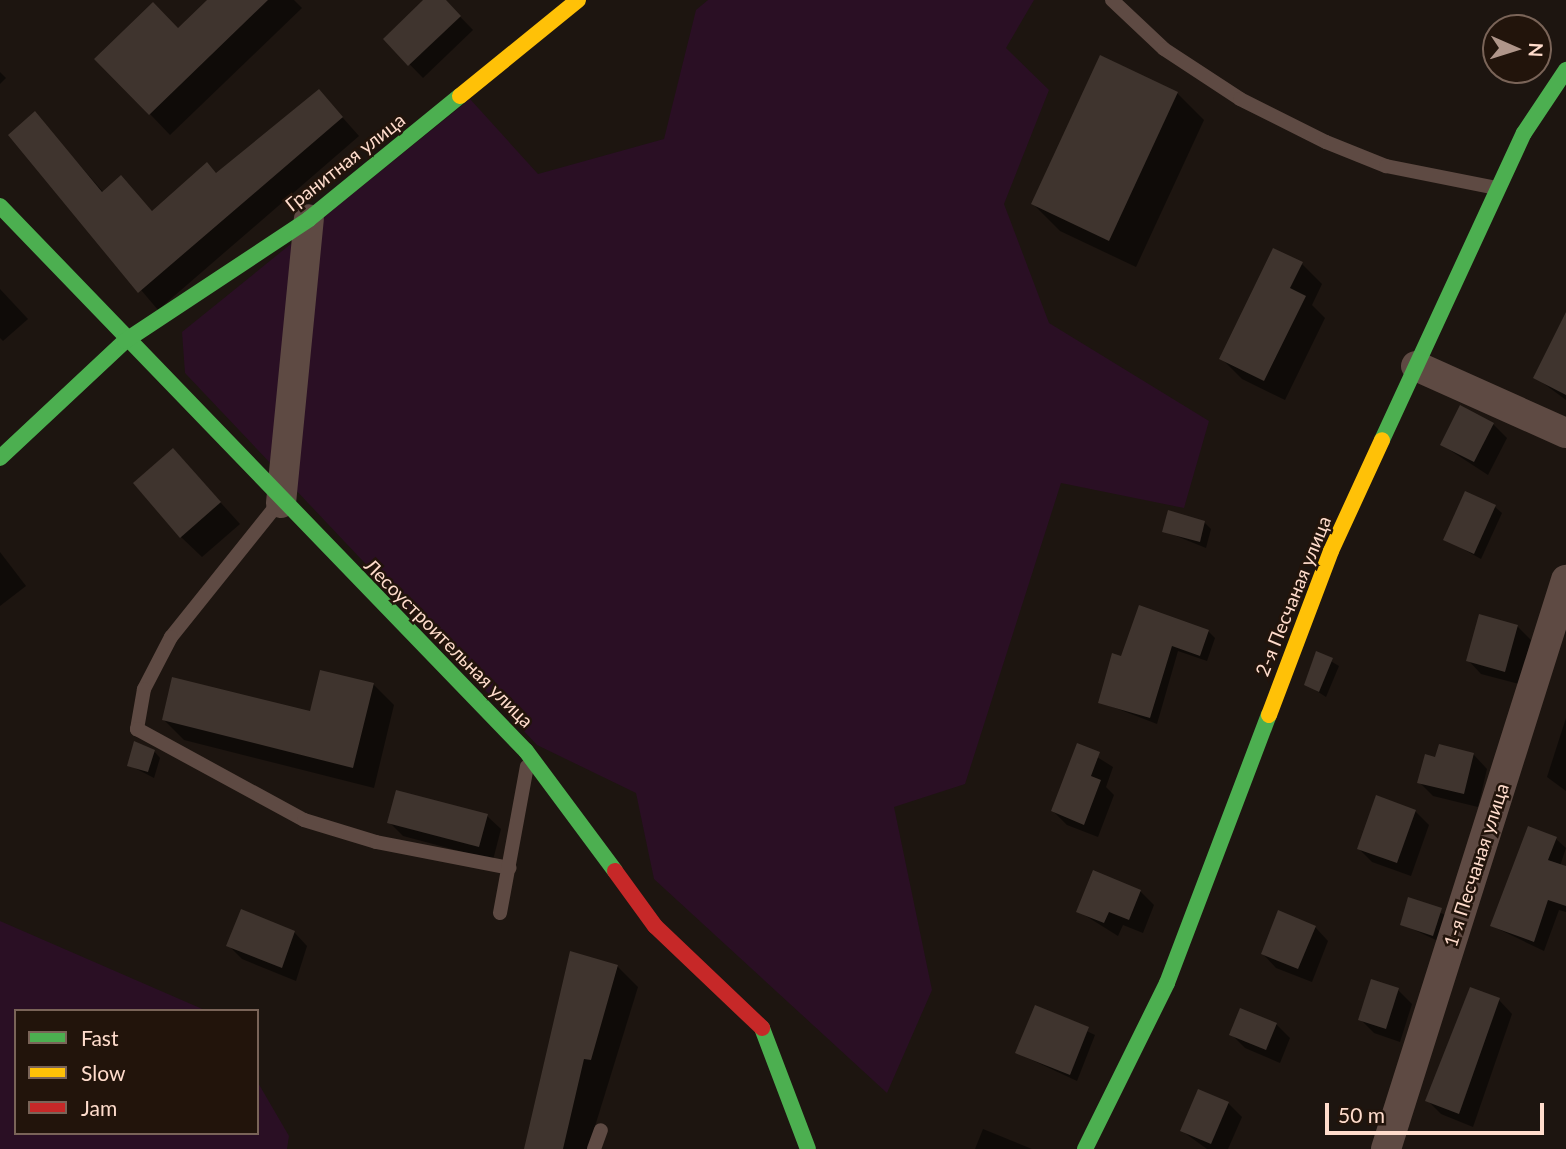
<!DOCTYPE html>
<html>
<head>
<meta charset="utf-8">
<style>
	body { margin:0 }
	#map { position:relative; width:1566px; height:1149px; overflow:hidden; background:#1d1510; font-family:Lato,sans-serif }
	div>[style] { position:absolute }
	[style*='--x'] { left:calc(var(--x)*1px); top:calc(var(--y)*1px); width:calc(var(--w)*1px); rotate:calc(var(--a)*1deg) }
	.green>* { inset:0; background:#2a0f24 }
	.shadow>* { inset:0; background:#0007 }
	.building>* { inset:0; background:#3f342e }
	.lane>* { height:14px; margin:-7px; padding:0 7px; transform-origin:7px; border-radius:7px; background:#5e4a43 }
	.street>* { height:30px; margin:-15px; padding:0 15px; transform-origin:15px; border-radius:15px; background:#5e4a43 }
	.fast>* { height:16px; margin:-8px; padding:0 8px; transform-origin:8px; border-radius:8px; background:#4caf50 }
	.slow>* { height:16px; margin:-8px; padding:0 8px; transform-origin:8px; border-radius:8px; background:#ffc107 }
	.jam>* { height:16px; margin:-8px; padding:0 8px; transform-origin:8px; border-radius:8px; background:#c62828 }
	span { translate:-50% -50%; white-space:nowrap; text-align:center; line-height:1.15; -webkit-text-stroke:5px #22140b; paint-order:stroke }
	.street-label { font-size:19px; color:#ffdccc }
	.legend { position:absolute; left:14px; top:1009px; width:245px; height:126px; box-sizing:border-box; background:#22140b; border:2px solid #7a6458; margin:0; padding:9px 12px; list-style:none; font-size:21px; color:#ffdccc }
	.legend li { display:flex; align-items:center; gap:14px; height:35px }
	.legend b { width:35px; border:2px solid #7a6458 }
	.north { position:absolute; left:1482px; top:14px; width:70px; height:70px; box-sizing:border-box; background:#22140b; border:2px solid #7a6458; border-radius:50%; rotate:93deg; font-size:19px; font-weight:700; line-height:28px; text-align:center; color:#ffdccc }
	.north::after { content:''; display:block; margin:auto; width:24px; height:32px; background:#b0968a; clip-path:polygon(50% 0,100% 100%,50% 72%,0 100%) }
	.scale { position:absolute; left:1325px; top:1103px; width:219px; height:32px; box-sizing:border-box; border:4px solid #ffdccc; border-top:0; padding-left:9px; font-size:21px; line-height:24px; white-space:nowrap; color:#ffdccc; -webkit-text-stroke:5px #22140b; paint-order:stroke }
</style>
</head>
<body>
<div id="map">
	<div class="green">
		<div style="clip-path:polygon(708px 0,1034px 0,1006px 48px,1049px 90px,1004px 204px,1049px 323px,1209px 421px,1184px 508px,1061px 483px,965px 784px,894px 807px,932px 990px,887px 1093px,654px 879px,636px 793px,537px 745px,185px 373px,182px 332px,470px 99px,538px 174px,664px 139px,696px 10px)"></div>
		<div style="clip-path:polygon(0 921px,207px 1011px,16px 1011px,16px 1133px,257px 1133px,257px 1081px,289px 1136px,287px 1149px,0 1149px)"></div>
	</div>
	<div class="shadow">
		<div style="clip-path:polygon(210px 0,294px 0,302px 8px,170px 135px,150px 114px,178px 30px)"></div>
		<div style="clip-path:polygon(425px 0,444px 0,473px 30px,423px 78px,385px 39px)"></div>
		<div style="clip-path:polygon(0 72px,6px 78px,0 84px)"></div>
		<div style="clip-path:polygon(319px 91px,359px 136px,158px 310px,10px 135px,35px 114px,104px 193px,121px 178px,153px 212px,217px 175px)"></div>
		<div style="clip-path:polygon(1177px 93px,1204px 120px,1136px 267px,1060px 231px,1033px 204px)"></div>
		<div style="clip-path:polygon(1302px 264px,1322px 284px,1312px 305px,1325px 318px,1285px 400px,1242px 379px,1221px 358px)"></div>
		<div style="clip-path:polygon(0 289px,28px 319px,3px 341px,0 338px)"></div>
		<div style="clip-path:polygon(1566px 316px,1566px 400px,1535px 377px)"></div>
		<div style="clip-path:polygon(1493px 424px,1507px 438px,1488px 475px,1442px 445px)"></div>
		<div style="clip-path:polygon(173px 450px,240px 524px,202px 557px,181px 537px)"></div>
		<div style="clip-path:polygon(1495px 507px,1502px 513px,1481px 559px,1445px 539px)"></div>
		<div style="clip-path:polygon(1205px 523px,1211px 529px,1206px 548px,1164px 531px)"></div>
		<div style="clip-path:polygon(0 552px,26px 586px,0 606px)"></div>
		<div style="clip-path:polygon(1517px 626px,1531px 640px,1519px 684px,1481px 674px,1468px 660px)"></div>
		<div style="clip-path:polygon(1208px 631px,1215px 638px,1207px 661px,1178px 651px,1157px 724px,1100px 702px,1122px 658px)"></div>
		<div style="clip-path:polygon(1317px 653px,1339px 666px,1326px 697px,1306px 684px)"></div>
		<div style="clip-path:polygon(373px 684px,394px 705px,374px 788px,184px 740px,164px 720px,311px 713px)"></div>
		<div style="clip-path:polygon(1566px 718px,1566px 791px,1547px 777px)"></div>
		<div style="clip-path:polygon(1078px 745px,1113px 767px,1106px 787px,1114px 795px,1098px 837px,1067px 825px,1053px 811px)"></div>
		<div style="clip-path:polygon(154px 751px,160px 758px,154px 778px,129px 765px)"></div>
		<div style="clip-path:polygon(1474px 755px,1487px 769px,1478px 807px,1433px 796px,1419px 782px,1437px 759px)"></div>
		<div style="clip-path:polygon(1415px 811px,1429px 825px,1411px 876px,1372px 862px,1359px 849px)"></div>
		<div style="clip-path:polygon(487px 816px,501px 829px,493px 860px,403px 836px,389px 822px)"></div>
		<div style="clip-path:polygon(1556px 839px,1566px 848px,1560px 866px,1566px 868px,1566px 912px,1559px 910px,1544px 951px,1492px 926px)"></div>
		<div style="clip-path:polygon(1140px 891px,1154px 905px,1143px 933px,1123px 925px,1118px 936px,1078px 911px)"></div>
		<div style="clip-path:polygon(1410px 900px,1448px 916px,1440px 942px,1402px 924px)"></div>
		<div style="clip-path:polygon(1315px 927px,1328px 941px,1312px 982px,1276px 968px,1263px 954px)"></div>
		<div style="clip-path:polygon(294px 932px,307px 946px,296px 981px,242px 959px,228px 945px)"></div>
		<div style="clip-path:polygon(617px 966px,638px 987px,588px 1149px,525px 1149px)"></div>
		<div style="clip-path:polygon(1398px 990px,1412px 1004px,1400px 1042px,1374px 1033px,1360px 1019px)"></div>
		<div style="clip-path:polygon(1499px 1000px,1512px 1014px,1473px 1127px,1441px 1114px,1427px 1100px)"></div>
		<div style="clip-path:polygon(1036px 1007px,1095px 1035px,1077px 1081px,1017px 1053px)"></div>
		<div style="clip-path:polygon(1276px 1024px,1290px 1038px,1280px 1063px,1245px 1048px,1231px 1034px)"></div>
		<div style="clip-path:polygon(1228px 1103px,1242px 1117px,1228px 1149px,1207px 1149px,1182px 1131px)"></div>
		<div style="clip-path:polygon(983px 1129px,1032px 1149px,975px 1149px)"></div>
	</div>
	<div class="building">
		<div style="clip-path:polygon(207px 0,268px 0,149px 115px,94px 59px,153px 2px,178px 28px)"></div>
		<div style="clip-path:polygon(423px 0,446px 0,461px 16px,408px 66px,383px 39px)"></div>
		<div style="clip-path:polygon(1100px 55px,1178px 92px,1109px 241px,1031px 204px)"></div>
		<div style="clip-path:polygon(319px 89px,343px 117px,138px 293px,8px 135px,35px 111px,102px 192px,121px 175px,152px 211px,207px 162px,216px 173px)"></div>
		<div style="clip-path:polygon(1273px 248px,1303px 262px,1290px 288px,1306px 296px,1264px 381px,1219px 359px)"></div>
		<div style="clip-path:polygon(1566px 312px,1566px 395px,1533px 378px)"></div>
		<div style="clip-path:polygon(1460px 405px,1494px 423px,1474px 462px,1440px 445px)"></div>
		<div style="clip-path:polygon(173px 448px,221px 502px,180px 538px,133px 483px)"></div>
		<div style="clip-path:polygon(1465px 491px,1496px 505px,1474px 554px,1443px 540px)"></div>
		<div style="clip-path:polygon(1168px 510px,1205px 521px,1200px 542px,1162px 532px)"></div>
		<div style="clip-path:polygon(1139px 605px,1209px 630px,1200px 656px,1172px 646px,1150px 718px,1098px 703px,1112px 653px,1121px 656px)"></div>
		<div style="clip-path:polygon(1479px 614px,1518px 625px,1505px 672px,1466px 661px)"></div>
		<div style="clip-path:polygon(1316px 651px,1333px 658px,1319px 692px,1304px 685px)"></div>
		<div style="clip-path:polygon(320px 670px,374px 683px,353px 768px,162px 720px,172px 677px,310px 711px)"></div>
		<div style="clip-path:polygon(134px 741px,155px 750px,148px 772px,127px 766px)"></div>
		<div style="clip-path:polygon(1077px 743px,1100px 752px,1091px 776px,1101px 780px,1084px 825px,1051px 811px)"></div>
		<div style="clip-path:polygon(1439px 744px,1474px 753px,1464px 794px,1417px 783px,1425px 754px,1435px 757px)"></div>
		<div style="clip-path:polygon(396px 790px,488px 814px,479px 847px,387px 823px)"></div>
		<div style="clip-path:polygon(1376px 795px,1416px 810px,1397px 863px,1357px 849px)"></div>
		<div style="clip-path:polygon(1528px 826px,1557px 837px,1548px 860px,1566px 866px,1566px 906px,1548px 900px,1534px 942px,1490px 926px)"></div>
		<div style="clip-path:polygon(1093px 870px,1141px 890px,1129px 920px,1109px 912px,1104px 923px,1076px 912px)"></div>
		<div style="clip-path:polygon(1408px 897px,1442px 908px,1433px 936px,1400px 925px)"></div>
		<div style="clip-path:polygon(241px 909px,295px 931px,282px 968px,226px 946px)"></div>
		<div style="clip-path:polygon(1278px 910px,1316px 926px,1298px 969px,1261px 954px)"></div>
		<div style="clip-path:polygon(570px 951px,618px 965px,591px 1060px,584px 1059px,563px 1149px,524px 1149px)"></div>
		<div style="clip-path:polygon(1371px 979px,1399px 988px,1386px 1029px,1358px 1020px)"></div>
		<div style="clip-path:polygon(1470px 987px,1500px 998px,1459px 1114px,1425px 1101px)"></div>
		<div style="clip-path:polygon(1035px 1005px,1089px 1027px,1070px 1075px,1015px 1053px)"></div>
		<div style="clip-path:polygon(1240px 1008px,1277px 1023px,1266px 1050px,1229px 1035px)"></div>
		<div style="clip-path:polygon(1198px 1089px,1229px 1102px,1211px 1144px,1180px 1131px)"></div>
	</div>
	<div class="lane">
		<div style="--x:1112;--y:0;--w:71;--a:43.3"></div>
		<div style="--x:1164;--y:49;--w:91;--a:33.3"></div>
		<div style="--x:1240;--y:99;--w:96;--a:26.6"></div>
		<div style="--x:1326;--y:142;--w:65;--a:21.8"></div>
		<div style="--x:1386;--y:166;--w:112;--a:11.3"></div>
		<div style="--x:276;--y:506;--w:168;--a:128.7"></div>
		<div style="--x:171;--y:637;--w:59;--a:117.4"></div>
		<div style="--x:144;--y:689;--w:41;--a:99.9"></div>
		<div style="--x:137;--y:729;--w:190;--a:28.6"></div>
		<div style="--x:304;--y:820;--w:75;--a:17"></div>
		<div style="--x:376;--y:842;--w:136;--a:11"></div>
		<div style="--x:500;--y:913;--w:149;--a:-79.6"></div>
		<div style="--x:594;--y:1149;--w:20;--a:-70"></div>
	</div>
	<div class="street">
		<div style="--x:1416;--y:366;--w:164;--a:24.1"></div>
		<div style="--x:281;--y:503;--w:285;--a:-84.4"></div>
		<div style="--x:1386;--y:1149;--w:597;--a:-72.45"></div>
	</div>
	<div class="fast">
		<div style="--x:0;--y:206;--w:757;--a:46.02"></div>
		<div style="--x:526;--y:751;--w:149;--a:53.4"></div>
		<div style="--x:1382;--y:440;--w:338;--a:-65.2"></div>
		<div style="--x:1524;--y:133;--w:76;--a:-56.3"></div>
		<div style="--x:0;--y:458;--w:171;--a:-43.1"></div>
		<div style="--x:125;--y:341;--w:221;--a:-33.5"></div>
		<div style="--x:309;--y:219;--w:195;--a:-39.2"></div>
		<div style="--x:762;--y:1028;--w:129;--a:69.2"></div>
		<div style="--x:1085;--y:1149;--w:185;--a:-63.7"></div>
		<div style="--x:1167;--y:983;--w:287;--a:-69.2"></div>
	</div>
	<div class="slow">
		<div style="--x:460;--y:96;--w:152;--a:-39.1"></div>
		<div style="--x:1269;--y:715;--w:175;--a:-69.3"></div>
		<div style="--x:1331;--y:551;--w:122;--a:-65.3"></div>
	</div>
	<div class="jam">
		<div style="--x:615;--y:871;--w:68;--a:54"></div>
		<div style="--x:655;--y:926;--w:148;--a:43.6"></div>
	</div>
	<div class="street-label">
		<span style="left:345px;top:162px;rotate:-38deg">Гранитная улица</span>
		<span style="left:1293px;top:596px;rotate:-68deg">2-я Песчаная улица</span>
		<span style="left:449px;top:643px;rotate:45deg">Лесоустроительная улица</span>
		<span style="left:1476px;top:865px;rotate:-72deg">1-я Песчаная улица</span>
	</div>
	<ul class="legend">
	<li><b style="height:9px;background:#4caf50"></b>Fast</li>
	<li><b style="height:9px;background:#ffc107"></b>Slow</li>
	<li><b style="height:9px;background:#c62828"></b>Jam</li>
	</ul>
	<div class="north">N</div>
	<div class="scale">50 m</div>
</div>
</body>
</html>
